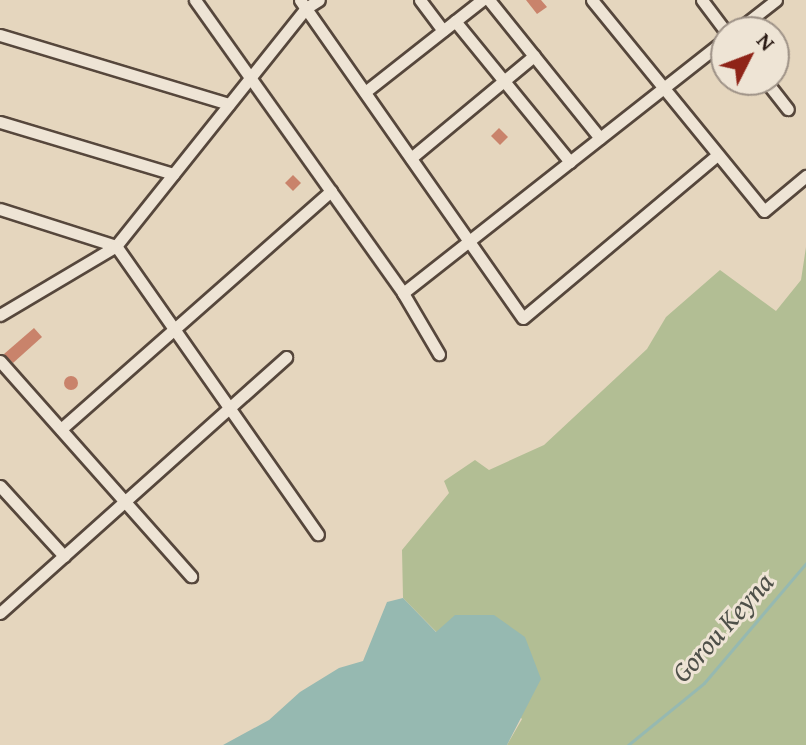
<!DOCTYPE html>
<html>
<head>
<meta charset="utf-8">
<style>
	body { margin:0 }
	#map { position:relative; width:806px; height:745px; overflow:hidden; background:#e5d6be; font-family:"Gentium Book Plus",serif }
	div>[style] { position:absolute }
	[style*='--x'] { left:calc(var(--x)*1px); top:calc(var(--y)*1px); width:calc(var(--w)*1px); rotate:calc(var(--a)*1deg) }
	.green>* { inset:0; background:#b2be94 }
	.water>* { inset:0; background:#96b9b1 }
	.stream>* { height:3px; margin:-1.5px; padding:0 1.5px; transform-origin:1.5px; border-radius:1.5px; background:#96b9b1 }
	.building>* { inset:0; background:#c9836b }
	.round { border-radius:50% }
	.roads { filter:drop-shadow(2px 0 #56473c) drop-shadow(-2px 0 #56473c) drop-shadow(0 2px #56473c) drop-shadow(0 -2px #56473c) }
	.street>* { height:11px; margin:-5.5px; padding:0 5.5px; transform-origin:5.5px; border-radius:5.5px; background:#eee4d5 }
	span { translate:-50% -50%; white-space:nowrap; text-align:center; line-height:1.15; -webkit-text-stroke:6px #eee4d5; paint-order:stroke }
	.water-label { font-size:28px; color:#4e5049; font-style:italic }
	.north { position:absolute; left:710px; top:16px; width:80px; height:80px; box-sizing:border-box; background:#eee4d5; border:2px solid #9e9287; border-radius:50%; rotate:48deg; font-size:22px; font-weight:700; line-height:32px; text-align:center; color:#271711 }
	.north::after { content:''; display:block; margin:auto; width:28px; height:36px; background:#8f2418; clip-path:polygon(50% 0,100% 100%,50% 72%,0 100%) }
</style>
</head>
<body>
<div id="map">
	<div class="green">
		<div style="clip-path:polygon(806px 247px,806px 745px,507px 745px,522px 719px,403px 598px,402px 550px,449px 493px,444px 481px,475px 460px,489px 470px,544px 445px,647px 349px,666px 317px,720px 270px,776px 311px,801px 280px)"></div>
	</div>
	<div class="water">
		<div style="clip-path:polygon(403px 598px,436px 632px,455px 615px,494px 615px,525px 637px,541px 679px,507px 745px,223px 745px,269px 720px,300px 692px,339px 668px,363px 661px,387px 602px)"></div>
	</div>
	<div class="stream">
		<div style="--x:628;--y:745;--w:98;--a:-39.2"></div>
		<div style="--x:704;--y:683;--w:157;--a:-49.6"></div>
	</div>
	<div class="building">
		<div style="clip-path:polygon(526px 0,541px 0,547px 7px,537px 14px)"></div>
		<div style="clip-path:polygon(499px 128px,508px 137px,500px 145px,491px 136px)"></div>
		<div style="clip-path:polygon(293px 175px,301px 183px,293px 191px,285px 183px)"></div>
		<div style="clip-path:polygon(34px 328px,42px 337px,13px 363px,4px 354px)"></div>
		<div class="round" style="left:64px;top:376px;width:14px;height:14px"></div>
	</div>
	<div class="roads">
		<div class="street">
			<div style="--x:195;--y:0;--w:359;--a:54.6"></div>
			<div style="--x:403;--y:293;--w:71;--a:59.5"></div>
			<div style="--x:300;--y:0;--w:388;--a:55"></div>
			<div style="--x:523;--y:318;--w:253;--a:-40"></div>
			<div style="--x:420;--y:0;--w:38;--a:53"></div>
			<div style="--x:489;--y:0;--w:177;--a:51.2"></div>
			<div style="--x:592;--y:0;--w:272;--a:50.8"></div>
			<div style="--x:764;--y:211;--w:55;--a:-39.8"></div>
			<div style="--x:702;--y:0;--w:40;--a:53"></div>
			<div style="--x:455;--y:21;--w:182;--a:50.8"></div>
			<div style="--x:735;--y:32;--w:52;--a:-38"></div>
			<div style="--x:0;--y:35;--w:239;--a:16.8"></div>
			<div style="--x:765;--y:80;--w:37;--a:52"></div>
			<div style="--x:365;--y:92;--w:149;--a:-38.2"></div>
			<div style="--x:0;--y:122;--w:181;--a:16.7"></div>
			<div style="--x:411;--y:158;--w:160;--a:-39.7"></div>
			<div style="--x:0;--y:209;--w:122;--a:17.7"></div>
			<div style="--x:116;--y:246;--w:352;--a:55"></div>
			<div style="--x:403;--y:293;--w:411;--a:-38.2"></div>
			<div style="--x:0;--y:315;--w:135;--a:-30.7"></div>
			<div style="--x:116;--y:246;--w:305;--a:-51.4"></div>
			<div style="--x:306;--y:8;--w:15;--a:-32"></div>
			<div style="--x:0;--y:361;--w:288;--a:48.4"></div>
			<div style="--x:61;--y:429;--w:360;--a:-41.4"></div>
			<div style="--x:0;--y:486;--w:95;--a:47.6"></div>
			<div style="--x:0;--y:613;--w:384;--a:-41.8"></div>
		</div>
	</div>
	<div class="water-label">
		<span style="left:722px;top:627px;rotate:-48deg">Gorou Keyna</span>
	</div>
	<div class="north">N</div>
</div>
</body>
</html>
